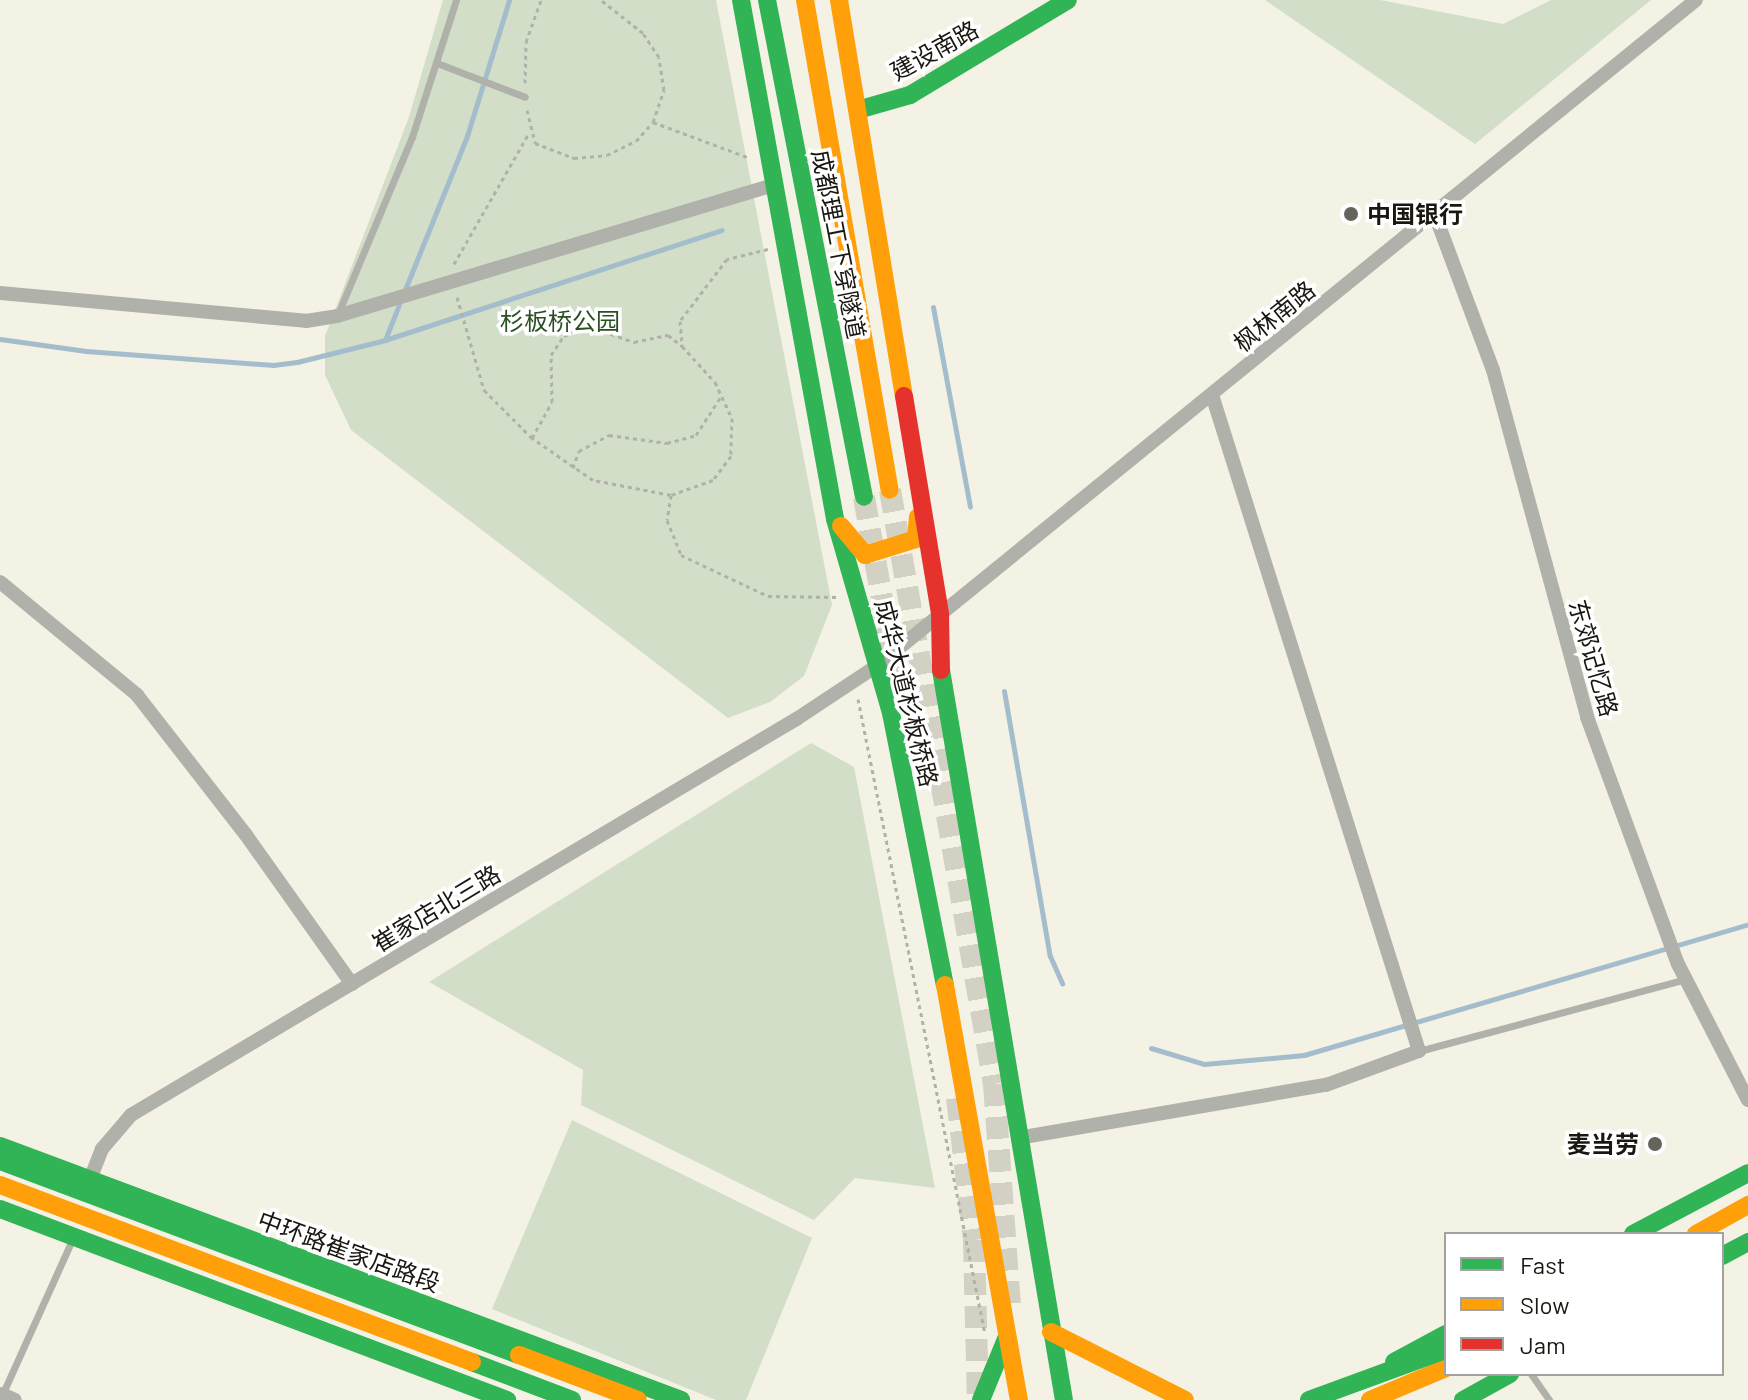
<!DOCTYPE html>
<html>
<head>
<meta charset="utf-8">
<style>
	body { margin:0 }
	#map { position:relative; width:1748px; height:1400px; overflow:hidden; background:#f4f2e4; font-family:Barlow,"Noto Sans SC",sans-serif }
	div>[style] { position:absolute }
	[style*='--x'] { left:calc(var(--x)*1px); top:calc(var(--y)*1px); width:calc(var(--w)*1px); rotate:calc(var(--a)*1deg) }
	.green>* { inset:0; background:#d2dec7 }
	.stream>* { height:5px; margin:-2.5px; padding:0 2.5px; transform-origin:2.5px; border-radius:2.5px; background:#a4bdcc }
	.primary-tunnel>* { height:22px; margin-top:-11px; transform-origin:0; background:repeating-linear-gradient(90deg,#d3d1c4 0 22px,transparent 0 33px) }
	.path>* { height:3px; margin-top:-1.5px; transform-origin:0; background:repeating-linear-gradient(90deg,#b1b1aa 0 4px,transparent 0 8px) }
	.lane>* { height:7px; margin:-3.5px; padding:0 3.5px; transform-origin:3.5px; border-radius:3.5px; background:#afb1aa }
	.street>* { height:14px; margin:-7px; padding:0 7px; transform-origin:7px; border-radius:7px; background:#afb1aa }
	.fast>* { height:18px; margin:-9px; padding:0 9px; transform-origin:9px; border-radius:9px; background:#30b455 }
	.slow>* { height:18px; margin:-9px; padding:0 9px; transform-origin:9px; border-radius:9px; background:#ff9f0a }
	.jam>* { height:18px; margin:-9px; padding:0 9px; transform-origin:9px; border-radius:9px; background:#e5322d }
	.fast-bridge>* { height:18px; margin:-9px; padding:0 9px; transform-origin:9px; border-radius:9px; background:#30b455 }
	.slow-bridge>* { height:18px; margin:-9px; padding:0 9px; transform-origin:9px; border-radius:9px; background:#ff9f0a }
	.dots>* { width:22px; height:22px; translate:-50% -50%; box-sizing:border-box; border:4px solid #fff; border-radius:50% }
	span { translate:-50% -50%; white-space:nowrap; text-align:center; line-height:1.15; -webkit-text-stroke:7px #fff; paint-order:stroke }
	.street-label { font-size:24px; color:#19170f }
	.poi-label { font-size:24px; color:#19170f; font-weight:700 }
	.left { translate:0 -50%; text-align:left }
	.right { translate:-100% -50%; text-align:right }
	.park-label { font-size:24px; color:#295021 }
	.legend { position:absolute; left:1444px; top:1232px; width:280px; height:144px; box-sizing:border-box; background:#fff; border:2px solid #a3a29f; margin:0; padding:10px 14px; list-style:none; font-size:24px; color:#19170f }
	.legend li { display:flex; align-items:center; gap:16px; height:40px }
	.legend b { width:40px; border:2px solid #a3a29f }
</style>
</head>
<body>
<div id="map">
	<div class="green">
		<div style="clip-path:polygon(443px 0,716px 0,832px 605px,804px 676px,770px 702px,728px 718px,351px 430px,325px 375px,325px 336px,409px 117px)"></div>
		<div style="clip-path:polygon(1265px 0,1380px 0,1503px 24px,1551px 0,1651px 0,1475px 144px)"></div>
		<div style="clip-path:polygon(811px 743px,854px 767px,935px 1188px,855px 1178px,814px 1220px,581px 1105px,583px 1070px,429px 982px)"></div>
		<div style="clip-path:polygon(572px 1120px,812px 1238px,746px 1400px,716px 1400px,492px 1309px)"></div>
	</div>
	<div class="stream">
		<div style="--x:404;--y:292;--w:168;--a:-68"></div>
		<div style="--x:467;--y:136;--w:142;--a:-72.8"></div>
		<div style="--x:933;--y:307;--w:203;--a:79.5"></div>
		<div style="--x:0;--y:339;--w:87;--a:7.9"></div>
		<div style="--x:86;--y:351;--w:188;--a:4.3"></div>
		<div style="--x:273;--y:365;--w:24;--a:-7"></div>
		<div style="--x:297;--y:362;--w:91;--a:-14"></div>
		<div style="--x:385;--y:340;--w:354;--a:-18.1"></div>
		<div style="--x:385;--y:340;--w:41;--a:-68.5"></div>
		<div style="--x:1004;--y:691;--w:269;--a:80.2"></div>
		<div style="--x:1050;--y:956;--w:30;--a:66"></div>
		<div style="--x:1151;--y:1048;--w:55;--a:16.8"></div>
		<div style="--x:1204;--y:1064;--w:100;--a:-5.1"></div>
		<div style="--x:1304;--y:1055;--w:463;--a:-16.4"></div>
	</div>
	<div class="primary-tunnel">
		<div style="--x:890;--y:490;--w:603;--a:80.07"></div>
		<div style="--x:994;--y:1084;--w:224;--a:85.9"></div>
		<div style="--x:864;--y:497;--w:259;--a:80"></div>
		<div style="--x:957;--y:1098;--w:143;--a:83.2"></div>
		<div style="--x:974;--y:1240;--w:160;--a:88.6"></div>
	</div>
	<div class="path">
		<div style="--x:525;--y:83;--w:41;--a:-88.6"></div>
		<div style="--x:526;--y:42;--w:45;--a:-70.3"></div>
		<div style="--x:527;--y:110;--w:34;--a:76"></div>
		<div style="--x:535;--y:143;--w:42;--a:21"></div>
		<div style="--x:574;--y:158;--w:33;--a:-5"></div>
		<div style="--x:607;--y:155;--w:32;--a:-26"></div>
		<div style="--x:636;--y:141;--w:25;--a:-48"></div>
		<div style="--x:653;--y:122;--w:34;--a:-71"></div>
		<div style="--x:664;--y:90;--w:33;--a:-99"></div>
		<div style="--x:659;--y:57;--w:29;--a:-124"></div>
		<div style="--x:643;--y:33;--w:53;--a:-141.8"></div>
		<div style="--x:653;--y:122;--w:103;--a:20.4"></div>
		<div style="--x:768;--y:249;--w:42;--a:166.3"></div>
		<div style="--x:727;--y:259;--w:78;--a:127.2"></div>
		<div style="--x:680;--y:321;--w:25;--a:85"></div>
		<div style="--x:682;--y:346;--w:49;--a:47.5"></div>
		<div style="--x:715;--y:382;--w:40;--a:65"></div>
		<div style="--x:732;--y:418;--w:38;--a:92"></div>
		<div style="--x:731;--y:456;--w:30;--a:127"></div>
		<div style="--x:713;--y:480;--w:45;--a:160.3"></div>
		<div style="--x:671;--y:495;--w:25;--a:99"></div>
		<div style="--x:667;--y:520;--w:38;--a:68"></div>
		<div style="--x:681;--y:555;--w:96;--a:25.2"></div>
		<div style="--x:768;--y:596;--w:70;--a:0.8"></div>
		<div style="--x:454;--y:264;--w:151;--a:-60.2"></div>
		<div style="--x:457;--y:297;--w:97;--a:73.8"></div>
		<div style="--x:484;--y:390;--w:68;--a:45"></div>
		<div style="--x:573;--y:468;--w:18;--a:-71"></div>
		<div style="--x:579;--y:451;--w:34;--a:-28"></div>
		<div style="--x:609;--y:435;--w:59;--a:7.9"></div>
		<div style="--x:667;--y:443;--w:30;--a:-15"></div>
		<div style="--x:696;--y:435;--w:48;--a:-57"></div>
		<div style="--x:671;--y:495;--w:79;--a:-169.1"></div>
		<div style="--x:593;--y:480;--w:74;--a:-145.5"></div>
		<div style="--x:532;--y:438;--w:41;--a:-60.9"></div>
		<div style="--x:552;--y:402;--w:47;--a:-91.2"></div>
		<div style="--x:551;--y:355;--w:23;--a:-56"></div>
		<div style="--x:564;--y:336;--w:26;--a:-23"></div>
		<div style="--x:588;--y:326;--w:49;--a:19.2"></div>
		<div style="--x:634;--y:342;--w:35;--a:-12"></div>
		<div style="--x:668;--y:335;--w:18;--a:38"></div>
		<div style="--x:858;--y:699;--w:648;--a:78.69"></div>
	</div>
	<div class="lane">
		<div style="--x:437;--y:63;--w:94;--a:21.1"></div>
		<div style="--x:337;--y:316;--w:194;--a:-67.3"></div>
		<div style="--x:412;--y:137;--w:144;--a:-72.2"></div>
		<div style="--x:1419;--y:1051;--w:277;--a:-15.1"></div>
		<div style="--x:1531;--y:1374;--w:32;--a:55"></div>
		<div style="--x:2;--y:1395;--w:172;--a:-65.7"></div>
	</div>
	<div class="street">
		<div style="--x:1435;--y:215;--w:165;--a:69.5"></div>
		<div style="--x:1493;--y:370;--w:360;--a:74.8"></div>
		<div style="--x:1587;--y:717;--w:263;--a:69.8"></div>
		<div style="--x:1678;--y:964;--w:153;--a:62.8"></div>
		<div style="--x:0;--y:293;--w:307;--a:5.2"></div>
		<div style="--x:306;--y:321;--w:31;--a:-9"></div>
		<div style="--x:337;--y:316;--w:457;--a:-16.7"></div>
		<div style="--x:0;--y:582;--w:178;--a:39.5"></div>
		<div style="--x:137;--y:695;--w:177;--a:52.1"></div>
		<div style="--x:246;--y:835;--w:183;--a:54.6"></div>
		<div style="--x:1018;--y:1138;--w:313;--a:-9.8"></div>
		<div style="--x:1326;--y:1085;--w:99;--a:-20.1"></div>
		<div style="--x:1419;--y:1051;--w:688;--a:-107.51"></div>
		<div style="--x:87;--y:1187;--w:41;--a:-68.5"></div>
		<div style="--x:102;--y:1149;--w:45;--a:-49.5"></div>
		<div style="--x:131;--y:1115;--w:776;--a:-30.76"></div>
		<div style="--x:798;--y:718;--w:96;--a:-33.5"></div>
		<div style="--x:878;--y:665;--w:1054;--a:-39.11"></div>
		<div style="--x:2;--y:1394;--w:14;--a:25"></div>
	</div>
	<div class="fast">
		<div style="--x:741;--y:0;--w:527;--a:79.73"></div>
		<div style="--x:835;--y:519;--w:202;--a:73.9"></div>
		<div style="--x:891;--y:713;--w:277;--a:78.8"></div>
		<div style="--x:767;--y:0;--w:506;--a:78.96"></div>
		<div style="--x:861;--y:109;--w:51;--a:-15.9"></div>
		<div style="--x:910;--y:95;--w:184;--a:-31"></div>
		<div style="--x:941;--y:670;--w:740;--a:80.44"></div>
		<div style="--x:0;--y:1146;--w:727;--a:20.45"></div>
		<div style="--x:0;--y:1209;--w:542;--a:20.64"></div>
		<div style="--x:1633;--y:1234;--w:130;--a:-27.9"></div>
		<div style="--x:1722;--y:1256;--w:30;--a:-28"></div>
		<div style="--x:1394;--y:1362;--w:59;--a:-28.3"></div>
		<div style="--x:981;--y:1400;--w:66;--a:-67.7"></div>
		<div style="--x:1463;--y:1400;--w:54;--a:-29"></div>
	</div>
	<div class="slow">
		<div style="--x:805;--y:0;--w:497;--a:80.2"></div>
		<div style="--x:839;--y:0;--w:401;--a:80.7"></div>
		<div style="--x:841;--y:526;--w:38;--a:50"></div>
		<div style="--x:865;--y:555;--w:53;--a:-17.4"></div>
		<div style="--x:916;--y:539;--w:22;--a:-85"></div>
		<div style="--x:945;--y:985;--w:422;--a:79.9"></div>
		<div style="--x:1696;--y:1234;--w:60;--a:-29.1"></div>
		<div style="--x:1051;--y:1332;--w:150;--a:26.9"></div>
		<div style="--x:1370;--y:1400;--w:82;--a:-22.8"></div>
	</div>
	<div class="jam">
		<div style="--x:904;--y:396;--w:221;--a:80.6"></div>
		<div style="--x:940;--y:614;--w:56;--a:89"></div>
	</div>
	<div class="fast-bridge">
		<div style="--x:0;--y:1161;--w:554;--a:20.5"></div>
		<div style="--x:472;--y:1362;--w:107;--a:20.8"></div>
		<div style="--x:1309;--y:1400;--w:146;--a:-20.1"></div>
	</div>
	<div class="slow-bridge">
		<div style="--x:0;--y:1185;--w:504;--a:20.56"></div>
		<div style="--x:519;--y:1355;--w:127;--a:20.7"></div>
	</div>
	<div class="dots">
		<div style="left:1351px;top:214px;background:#66645a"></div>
		<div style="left:1655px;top:1144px;background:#66645a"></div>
	</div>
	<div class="street-label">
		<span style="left:934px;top:50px;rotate:-29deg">建设南路</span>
		<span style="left:839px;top:244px;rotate:79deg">成都理工下穿隧道</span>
		<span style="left:1274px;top:316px;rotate:-39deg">枫林南路</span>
		<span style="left:1594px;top:658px;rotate:74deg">东郊记忆路</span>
		<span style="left:907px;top:693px;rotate:76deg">成华大道杉板桥路</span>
		<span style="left:436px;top:908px;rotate:-31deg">崔家店北三路</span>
		<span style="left:349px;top:1251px;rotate:20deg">中环路崔家店路段</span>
	</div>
	<div class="poi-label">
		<span class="left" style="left:1367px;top:214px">中国银行</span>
		<span class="right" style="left:1639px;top:1144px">麦当劳</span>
	</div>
	<div class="park-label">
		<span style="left:560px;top:321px">杉板桥公园</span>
	</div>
	<ul class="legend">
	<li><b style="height:10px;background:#30b455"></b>Fast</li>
	<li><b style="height:10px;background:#ff9f0a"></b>Slow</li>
	<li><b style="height:10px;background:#e5322d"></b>Jam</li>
	</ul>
</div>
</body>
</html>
